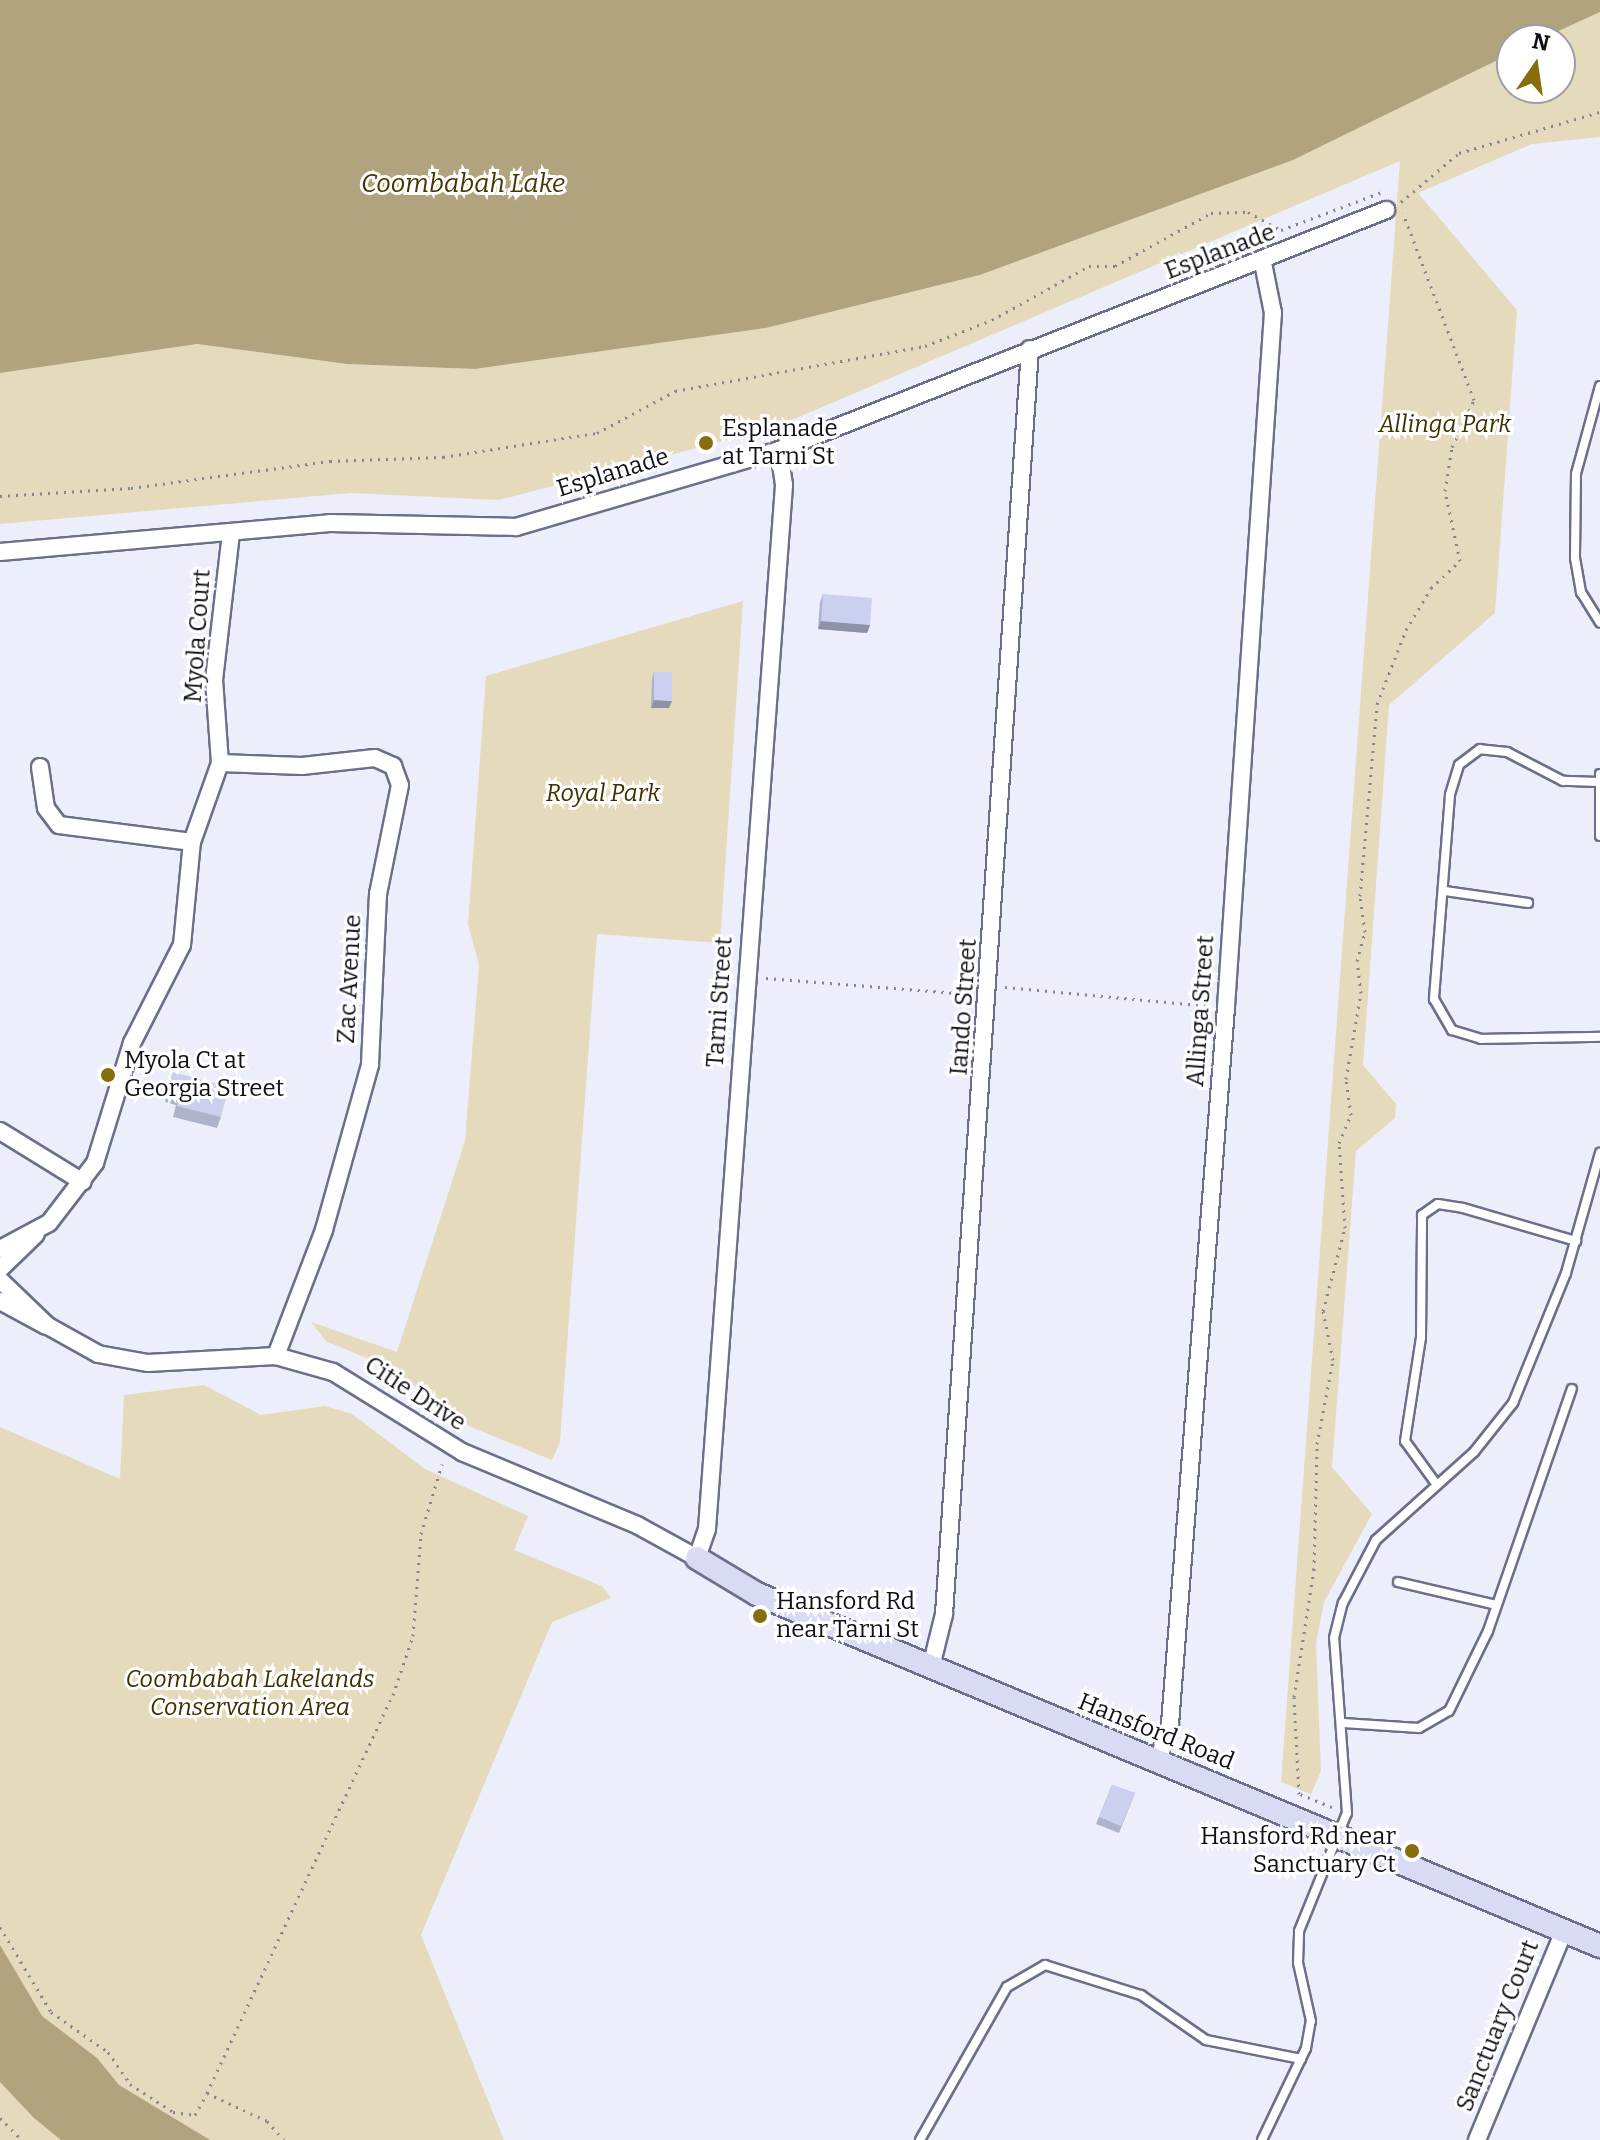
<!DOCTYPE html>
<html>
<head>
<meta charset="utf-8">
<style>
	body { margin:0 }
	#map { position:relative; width:1600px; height:2140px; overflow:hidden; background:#eceffb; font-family:Bitter,serif }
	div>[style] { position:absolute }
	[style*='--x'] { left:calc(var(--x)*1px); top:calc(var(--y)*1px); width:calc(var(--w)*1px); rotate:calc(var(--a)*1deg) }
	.green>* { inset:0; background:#e5dabb }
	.water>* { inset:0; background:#b0a37d }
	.path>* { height:3px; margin-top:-1.5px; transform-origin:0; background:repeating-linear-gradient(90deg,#838691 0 2px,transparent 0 8px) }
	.roads { filter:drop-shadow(2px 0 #6b708a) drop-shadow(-2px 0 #6b708a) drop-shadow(0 2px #6b708a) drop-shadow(0 -2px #6b708a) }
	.lane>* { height:8px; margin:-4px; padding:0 4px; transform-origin:4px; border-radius:4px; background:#fff }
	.street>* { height:16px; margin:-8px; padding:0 8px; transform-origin:8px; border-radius:8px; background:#fff }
	.secondary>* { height:22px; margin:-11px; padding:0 11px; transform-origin:11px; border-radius:11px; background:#d8dbf3 }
	.wall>* { inset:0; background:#aeb3cc }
	.shaded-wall>* { inset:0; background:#8d92a6 }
	.building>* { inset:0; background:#cad0ed }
	.dots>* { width:22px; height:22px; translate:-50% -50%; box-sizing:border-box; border:4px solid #fff; border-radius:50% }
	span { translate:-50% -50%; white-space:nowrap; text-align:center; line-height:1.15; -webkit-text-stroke:6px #fff; paint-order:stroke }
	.street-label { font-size:24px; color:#0e0f19 }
	.park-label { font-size:24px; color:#3f3000; font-style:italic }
	.poi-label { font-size:24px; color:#0e0f19 }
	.left { translate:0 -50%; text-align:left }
	.right { translate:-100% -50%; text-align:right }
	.water-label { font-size:26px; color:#453603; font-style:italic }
	.north { position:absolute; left:1496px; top:24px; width:80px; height:80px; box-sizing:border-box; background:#fff; border:2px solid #9f9fa3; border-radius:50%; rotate:13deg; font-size:22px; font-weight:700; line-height:32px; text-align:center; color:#0e0f19 }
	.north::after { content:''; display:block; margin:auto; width:28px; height:36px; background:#886d0c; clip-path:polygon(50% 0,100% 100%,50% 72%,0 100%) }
</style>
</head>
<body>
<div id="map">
	<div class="green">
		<div style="clip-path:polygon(1600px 12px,1600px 137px,1532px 144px,1418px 193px,1517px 310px,1495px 613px,1389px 705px,1363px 1065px,1396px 1104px,1395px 1118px,1356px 1151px,1332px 1467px,1372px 1514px,1324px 1602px,1316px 1644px,1321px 1771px,1311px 1794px,1281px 1782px,1400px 161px,773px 428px,499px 500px,351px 493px,0 524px,0 373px,197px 344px,347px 364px,475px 369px,766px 328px,980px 275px,1293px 160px,1512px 53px,1512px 88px,1560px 88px,1560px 40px,1539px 40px)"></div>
		<div style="clip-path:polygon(743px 601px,720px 943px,597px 934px,560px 1442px,552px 1460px,471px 1427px,390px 1368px,326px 1341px,311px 1322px,397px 1352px,465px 1141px,479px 965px,468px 924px,486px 676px)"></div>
		<div style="clip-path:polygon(204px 1385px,261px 1415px,325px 1406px,352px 1414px,425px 1469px,528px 1516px,514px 1550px,602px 1586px,611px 1598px,552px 1622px,421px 1935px,504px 2140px,0 2140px,0 1427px,120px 1479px,124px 1395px)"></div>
	</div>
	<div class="water">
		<div style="clip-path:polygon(0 0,1600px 0,1600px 12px,1539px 40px,1512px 40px,1512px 53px,1293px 160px,980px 275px,766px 328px,475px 369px,347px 364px,197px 344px,0 373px)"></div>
		<div style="clip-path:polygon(0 1945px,42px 2016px,97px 2058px,119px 2085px,210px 2140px,61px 2140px,34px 2118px,0 2082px)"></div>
	</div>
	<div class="path">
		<div style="--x:1401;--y:202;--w:76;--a:-40.2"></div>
		<div style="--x:1459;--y:153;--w:147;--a:-16.2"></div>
		<div style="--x:0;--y:496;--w:131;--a:-3.5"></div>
		<div style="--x:131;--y:488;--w:201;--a:-7.7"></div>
		<div style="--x:330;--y:461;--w:113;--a:-2"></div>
		<div style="--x:443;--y:457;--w:156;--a:-8.9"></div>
		<div style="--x:597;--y:433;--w:89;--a:-28.3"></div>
		<div style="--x:675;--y:391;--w:254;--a:-10.2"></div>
		<div style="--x:925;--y:346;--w:72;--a:-21.2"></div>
		<div style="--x:992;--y:320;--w:111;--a:-29.1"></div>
		<div style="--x:1089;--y:266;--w:26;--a:0"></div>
		<div style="--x:1115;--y:266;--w:110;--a:-28.9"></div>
		<div style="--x:1211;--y:213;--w:37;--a:-2"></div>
		<div style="--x:1248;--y:212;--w:38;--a:29"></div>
		<div style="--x:1281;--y:230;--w:108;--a:-20.6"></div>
		<div style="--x:766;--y:978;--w:204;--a:4.5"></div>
		<div style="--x:1005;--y:987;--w:205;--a:5.3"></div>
		<div style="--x:1332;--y:1807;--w:35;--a:-158"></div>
		<div style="--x:1299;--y:1794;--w:97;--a:-93"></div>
		<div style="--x:1294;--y:1697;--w:129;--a:-81.1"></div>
		<div style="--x:1314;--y:1570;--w:126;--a:-88.6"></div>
		<div style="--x:1317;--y:1444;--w:86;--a:-79.2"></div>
		<div style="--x:1333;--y:1360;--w:50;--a:-101.5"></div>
		<div style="--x:1323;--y:1311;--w:86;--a:-75.2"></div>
		<div style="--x:1345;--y:1228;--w:85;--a:-94"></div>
		<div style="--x:1339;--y:1143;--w:30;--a:-67"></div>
		<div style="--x:1351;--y:1115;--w:36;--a:-98"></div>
		<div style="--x:1346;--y:1079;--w:87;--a:-80.1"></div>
		<div style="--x:1361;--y:993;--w:32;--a:-97"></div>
		<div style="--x:1357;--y:961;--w:30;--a:-75"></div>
		<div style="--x:1365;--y:932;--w:36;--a:-98"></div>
		<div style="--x:1360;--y:896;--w:193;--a:-84.9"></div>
		<div style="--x:1377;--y:704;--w:79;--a:-68.6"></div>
		<div style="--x:1406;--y:630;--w:49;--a:-59.2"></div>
		<div style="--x:1431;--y:588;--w:40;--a:-43"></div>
		<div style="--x:1460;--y:561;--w:72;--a:-102.1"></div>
		<div style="--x:1445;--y:491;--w:45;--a:-81"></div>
		<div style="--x:1452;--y:447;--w:52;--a:-64.9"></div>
		<div style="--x:1474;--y:400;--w:200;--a:-110.8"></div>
		<div style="--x:0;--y:1927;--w:99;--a:59"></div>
		<div style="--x:51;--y:2012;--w:70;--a:35.1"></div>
		<div style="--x:108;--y:2052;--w:39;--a:55"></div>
		<div style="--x:130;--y:2084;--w:51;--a:33.1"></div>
		<div style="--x:173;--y:2112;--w:22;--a:8"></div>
		<div style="--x:195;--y:2115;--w:25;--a:-61"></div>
		<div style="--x:207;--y:2093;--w:66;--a:25"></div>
		<div style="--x:267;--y:2121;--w:25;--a:48"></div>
		<div style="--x:207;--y:2093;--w:439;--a:-65"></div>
		<div style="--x:393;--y:1695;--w:62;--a:-71.3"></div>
		<div style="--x:413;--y:1636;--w:102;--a:-85.5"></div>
		<div style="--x:421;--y:1534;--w:73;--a:-73.3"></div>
		<div style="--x:0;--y:2118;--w:31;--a:45"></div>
	</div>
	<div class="roads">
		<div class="lane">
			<div style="--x:1600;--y:386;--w:91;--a:105.3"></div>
			<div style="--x:1576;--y:474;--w:84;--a:90.7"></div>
			<div style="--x:1575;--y:558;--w:35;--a:80"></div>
			<div style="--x:1581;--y:592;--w:36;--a:58"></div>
			<div style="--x:1600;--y:774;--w:62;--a:90"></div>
			<div style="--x:1598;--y:782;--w:35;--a:-178"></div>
			<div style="--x:1563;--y:781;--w:63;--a:-152.6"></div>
			<div style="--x:1507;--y:752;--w:27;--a:-174"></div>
			<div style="--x:1480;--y:749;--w:26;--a:143"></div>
			<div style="--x:1459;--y:765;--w:31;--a:107"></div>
			<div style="--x:1450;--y:795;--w:205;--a:94.5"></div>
			<div style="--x:1434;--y:999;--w:36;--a:60"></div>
			<div style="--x:1452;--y:1030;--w:30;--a:17"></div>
			<div style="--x:1481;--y:1039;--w:119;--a:-1"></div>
			<div style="--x:1445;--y:891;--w:84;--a:8.2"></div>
			<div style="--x:1437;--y:1485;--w:54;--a:-126"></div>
			<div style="--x:1405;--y:1441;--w:104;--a:-81.2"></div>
			<div style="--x:1421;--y:1338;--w:123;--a:-89.5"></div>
			<div style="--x:1422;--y:1215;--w:19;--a:-35"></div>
			<div style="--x:1438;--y:1204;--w:25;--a:9"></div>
			<div style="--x:1463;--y:1208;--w:118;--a:16.3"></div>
			<div style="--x:1398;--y:1582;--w:101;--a:13.2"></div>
			<div style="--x:1343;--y:1723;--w:76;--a:3.8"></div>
			<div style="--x:1419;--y:1728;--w:34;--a:-30"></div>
			<div style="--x:1449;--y:1711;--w:89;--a:-64"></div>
			<div style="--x:1488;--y:1631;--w:256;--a:-70.9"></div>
			<div style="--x:920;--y:2140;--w:176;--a:-60.4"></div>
			<div style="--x:1007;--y:1987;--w:44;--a:-30.1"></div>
			<div style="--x:1045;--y:1965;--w:101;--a:17.4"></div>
			<div style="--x:1141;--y:1995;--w:79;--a:34.7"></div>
			<div style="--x:1206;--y:2040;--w:97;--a:11.3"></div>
			<div style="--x:1262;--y:2140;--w:102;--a:-64.4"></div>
			<div style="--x:1306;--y:2048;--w:27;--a:-80"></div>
			<div style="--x:1311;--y:2021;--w:59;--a:-102.6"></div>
			<div style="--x:1298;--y:1963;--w:32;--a:-88"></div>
			<div style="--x:1299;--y:1931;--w:127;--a:-67.9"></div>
			<div style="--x:1347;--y:1813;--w:175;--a:-94.2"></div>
			<div style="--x:1334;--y:1638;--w:36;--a:-76"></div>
			<div style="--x:1343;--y:1603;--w:71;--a:-62.4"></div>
			<div style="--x:1376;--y:1540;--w:132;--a:-41.9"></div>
			<div style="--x:1474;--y:1452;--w:63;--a:-51.5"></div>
			<div style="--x:1513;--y:1403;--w:140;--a:-67.8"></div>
			<div style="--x:1566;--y:1273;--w:125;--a:-74.2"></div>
		</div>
		<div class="street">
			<div style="--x:0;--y:552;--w:331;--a:-5"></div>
			<div style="--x:330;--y:523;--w:186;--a:1.2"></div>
			<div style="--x:516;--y:527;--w:274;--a:-16.3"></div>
			<div style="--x:779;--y:450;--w:653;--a:-21.57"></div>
			<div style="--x:220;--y:763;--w:82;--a:2.1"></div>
			<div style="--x:302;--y:766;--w:73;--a:-6.3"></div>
			<div style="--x:375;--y:758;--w:20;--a:24"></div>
			<div style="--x:393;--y:766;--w:20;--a:70"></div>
			<div style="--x:400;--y:785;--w:111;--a:101.4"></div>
			<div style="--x:378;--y:894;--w:171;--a:92.7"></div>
			<div style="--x:370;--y:1065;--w:171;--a:105.6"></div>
			<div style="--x:324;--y:1230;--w:135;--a:110.9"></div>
			<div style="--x:40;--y:767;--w:41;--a:81.7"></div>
			<div style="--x:46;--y:808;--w:21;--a:53"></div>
			<div style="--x:59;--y:825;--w:134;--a:7.3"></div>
			<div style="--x:0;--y:1131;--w:97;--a:31.6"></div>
			<div style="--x:0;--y:1249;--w:55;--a:-28"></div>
			<div style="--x:49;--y:1223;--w:76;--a:-52.5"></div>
			<div style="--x:95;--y:1163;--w:126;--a:-72.9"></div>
			<div style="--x:132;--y:1043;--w:110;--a:-63"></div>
			<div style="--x:182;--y:945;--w:103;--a:-84.5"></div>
			<div style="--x:192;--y:842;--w:84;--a:-70.5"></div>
			<div style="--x:220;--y:763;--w:83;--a:-94.1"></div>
			<div style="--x:214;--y:680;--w:148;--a:-83.4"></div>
			<div style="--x:0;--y:1269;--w:50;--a:-44.2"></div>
			<div style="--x:0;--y:1280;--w:66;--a:43.8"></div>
			<div style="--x:48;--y:1326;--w:57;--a:29.2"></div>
			<div style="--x:98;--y:1354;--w:51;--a:10.2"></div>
			<div style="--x:148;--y:1363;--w:128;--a:-3.1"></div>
			<div style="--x:276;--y:1356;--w:59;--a:15.7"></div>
			<div style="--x:333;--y:1372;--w:152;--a:31.8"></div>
			<div style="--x:462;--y:1452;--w:190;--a:22.6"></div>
			<div style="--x:637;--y:1525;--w:68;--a:28.8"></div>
			<div style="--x:697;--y:1558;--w:31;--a:-71"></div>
			<div style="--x:707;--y:1529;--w:1047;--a:-85.78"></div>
			<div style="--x:784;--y:485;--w:35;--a:-98"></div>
			<div style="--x:0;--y:1301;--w:52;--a:28.5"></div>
			<div style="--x:931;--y:1667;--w:55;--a:-76.2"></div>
			<div style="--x:944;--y:1614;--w:1268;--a:-86.11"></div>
			<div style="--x:1158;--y:1761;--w:39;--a:-72"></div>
			<div style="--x:1170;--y:1724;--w:719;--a:-85.53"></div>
			<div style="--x:1226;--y:1007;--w:696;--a:-86.13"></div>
			<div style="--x:1273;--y:313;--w:51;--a:-101.3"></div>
			<div style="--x:1477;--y:2140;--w:226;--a:-67.4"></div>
		</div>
		<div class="secondary">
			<div style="--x:697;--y:1558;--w:70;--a:31"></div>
			<div style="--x:757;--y:1594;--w:914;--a:22.66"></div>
		</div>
	</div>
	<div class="wall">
		<div style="clip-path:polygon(823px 594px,870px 625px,867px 633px,818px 629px,820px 602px)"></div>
		<div style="clip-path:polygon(654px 672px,669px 708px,651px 708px,652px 679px)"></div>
		<div style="clip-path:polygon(173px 1072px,221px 1117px,217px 1128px,173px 1117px,176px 1105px,165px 1102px)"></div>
		<div style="clip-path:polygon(1112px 1785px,1135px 1793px,1119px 1833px,1096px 1824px)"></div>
	</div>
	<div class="shaded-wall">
		<div style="clip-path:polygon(821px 621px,870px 625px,867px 633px,818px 629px)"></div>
		<div style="clip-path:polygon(654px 700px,672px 701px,669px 708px,651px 708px)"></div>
	</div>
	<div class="building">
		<div style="clip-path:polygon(823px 594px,872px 598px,870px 625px,821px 621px)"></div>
		<div style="clip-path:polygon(654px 672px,672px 672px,672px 701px,654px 700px)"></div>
		<div style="clip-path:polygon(173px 1072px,229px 1087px,221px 1117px,177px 1106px,180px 1093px,169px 1090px)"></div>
		<div style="clip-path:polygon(1112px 1785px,1135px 1793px,1121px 1826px,1099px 1817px)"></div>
	</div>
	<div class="dots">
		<div style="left:706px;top:443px;background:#886d0c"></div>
		<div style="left:108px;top:1075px;background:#886d0c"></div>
		<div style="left:760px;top:1616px;background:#886d0c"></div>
		<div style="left:1412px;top:1851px;background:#886d0c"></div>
	</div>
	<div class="street-label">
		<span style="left:1220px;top:252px;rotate:-21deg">Esplanade</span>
		<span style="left:613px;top:473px;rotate:-17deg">Esplanade</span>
		<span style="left:198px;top:636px;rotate:-86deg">Myola Court</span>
		<span style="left:350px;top:979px;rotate:-87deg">Zac Avenue</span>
		<span style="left:720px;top:1002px;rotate:-86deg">Tarni Street</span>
		<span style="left:964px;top:1007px;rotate:-86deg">Iando Street</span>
		<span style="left:1201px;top:1011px;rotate:-86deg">Allinga Street</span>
		<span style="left:415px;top:1394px;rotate:33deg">Citie Drive</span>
		<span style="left:1156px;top:1732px;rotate:22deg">Hansford Road</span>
		<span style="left:1498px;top:2026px;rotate:-68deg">Sanctuary Court</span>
	</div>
	<div class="park-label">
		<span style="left:1445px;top:425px">Allinga Park</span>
		<span style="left:603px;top:794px">Royal Park</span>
		<span style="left:250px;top:1694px">Coombabah Lakelands<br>Conservation Area</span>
	</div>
	<div class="poi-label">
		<span class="left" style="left:722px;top:443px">Esplanade<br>at Tarni St</span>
		<span class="left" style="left:124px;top:1075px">Myola Ct at<br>Georgia Street</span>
		<span class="left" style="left:776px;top:1616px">Hansford Rd<br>near Tarni St</span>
		<span class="right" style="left:1396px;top:1851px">Hansford Rd near<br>Sanctuary Ct</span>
	</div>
	<div class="water-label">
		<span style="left:463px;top:184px">Coombabah Lake</span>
	</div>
	<div class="north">N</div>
</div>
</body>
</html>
